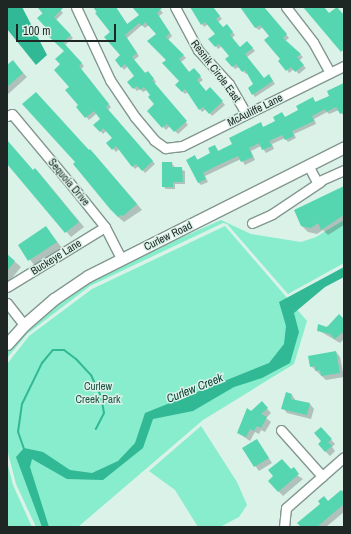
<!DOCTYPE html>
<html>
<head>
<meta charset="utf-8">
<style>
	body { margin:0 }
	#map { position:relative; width:351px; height:534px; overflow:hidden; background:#dbf2e9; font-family:"Archivo Narrow",sans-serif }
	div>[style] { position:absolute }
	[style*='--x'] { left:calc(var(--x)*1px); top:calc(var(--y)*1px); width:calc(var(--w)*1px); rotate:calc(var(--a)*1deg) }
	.green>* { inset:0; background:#88edcc }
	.water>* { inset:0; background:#31b894 }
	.shadow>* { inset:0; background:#0003 }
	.stream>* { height:2px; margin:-1px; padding:0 1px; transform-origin:1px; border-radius:1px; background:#31b894 }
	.building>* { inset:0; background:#56d6b0 }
	.roads { filter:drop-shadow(1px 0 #82978f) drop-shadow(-1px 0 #82978f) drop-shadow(0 1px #82978f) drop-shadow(0 -1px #82978f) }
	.minor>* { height:9px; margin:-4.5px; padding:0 4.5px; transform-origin:4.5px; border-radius:4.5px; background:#fff }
	.major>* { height:11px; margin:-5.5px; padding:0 5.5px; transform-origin:5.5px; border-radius:5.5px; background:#fff }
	span { translate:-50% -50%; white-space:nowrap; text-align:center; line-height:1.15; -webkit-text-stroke:3px #dbf2e9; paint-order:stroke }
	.street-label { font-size:11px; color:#1f2724 }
	.park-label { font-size:11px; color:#205444 }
	.water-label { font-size:12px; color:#0f4637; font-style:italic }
	.frame { position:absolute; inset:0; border:8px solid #1f2724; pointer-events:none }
	.scale { position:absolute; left:16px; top:24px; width:100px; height:18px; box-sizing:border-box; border:2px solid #1f2724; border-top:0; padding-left:5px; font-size:12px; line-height:14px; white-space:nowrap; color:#1f2724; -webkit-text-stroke:3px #dbf2e9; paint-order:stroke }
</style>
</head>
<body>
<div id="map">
	<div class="green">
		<div style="clip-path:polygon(221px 220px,251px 234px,301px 242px,316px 237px,344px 220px,344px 263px,288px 294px,227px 224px,223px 223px,90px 286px,27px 334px,7px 358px,7px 349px,27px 328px,72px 291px,115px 267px)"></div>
		<div style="clip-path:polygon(225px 226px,307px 321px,294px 364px,203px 420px,78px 527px,36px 527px,16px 484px,7px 449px,7px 364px,29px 336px,92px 289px)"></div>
		<div style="clip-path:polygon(201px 426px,237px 482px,247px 505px,239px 517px,220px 527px,198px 527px,175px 490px,149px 471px)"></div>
		<div style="clip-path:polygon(7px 462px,13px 485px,32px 527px,7px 527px)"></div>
	</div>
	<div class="water">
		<div style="clip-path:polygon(7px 7px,22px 7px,47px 55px,36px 65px,7px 29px)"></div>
		<div style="clip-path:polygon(344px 267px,344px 277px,325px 287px,294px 313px,299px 332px,290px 363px,262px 378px,234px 387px,193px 411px,153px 419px,143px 448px,103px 480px,67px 479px,32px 459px,30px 467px,49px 527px,42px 527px,16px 457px,24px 448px,43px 452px,70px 470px,92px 473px,118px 461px,135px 443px,145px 413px,269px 363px,284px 344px,286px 326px,279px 302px)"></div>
	</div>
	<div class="shadow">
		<div style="clip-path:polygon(38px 7px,58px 7px,63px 13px,56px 20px,73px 38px,65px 45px,84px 66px,81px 69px,111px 107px,108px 110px,155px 164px,145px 173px,139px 166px,135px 169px,119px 149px,116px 152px,108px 143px,114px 138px,107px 130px,103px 134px,95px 125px,102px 119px,97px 113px,89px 120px,77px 107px,80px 105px,61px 64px,66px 51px)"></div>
		<div style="clip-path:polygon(93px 7px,115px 7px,128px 25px,140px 15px,134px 7px,158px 7px,163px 13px,159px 16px,172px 36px,168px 40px,186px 58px,181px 62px,190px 73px,196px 72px,203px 80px,199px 83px,206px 92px,213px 91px,225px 105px,212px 116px,206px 109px,202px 112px,188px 92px,185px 94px,176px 85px,181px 81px,167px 60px,157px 34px,149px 25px,145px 28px,142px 25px,127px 38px,139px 56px,134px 60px,146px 74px,151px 75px,156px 82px,154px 84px,188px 125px,178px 134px,170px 126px,166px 130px,149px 111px,156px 104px,151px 95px,147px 90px,143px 92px,140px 89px,137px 91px,128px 82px,136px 76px,128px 66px,124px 70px,122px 67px,122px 55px,111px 32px)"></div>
		<div style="clip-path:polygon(191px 7px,213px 7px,222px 19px,218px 22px,223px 28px,229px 28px,235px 35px,232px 38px,240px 49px,250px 45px,255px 51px,247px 57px,264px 79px,271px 78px,275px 84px,255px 97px,253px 94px,255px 84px,247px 73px,246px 74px,239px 67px,235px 69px,233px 67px,227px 59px,230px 57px,222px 46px,218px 49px,216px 46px,216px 34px,208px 24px,204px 27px,202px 24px)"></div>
		<div style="clip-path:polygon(241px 7px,260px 7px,268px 12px,289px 38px,285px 41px,303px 57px,299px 61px,306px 68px,299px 74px,294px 69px,289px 73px,270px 37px,263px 27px,259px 30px,256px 28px)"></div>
		<div style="clip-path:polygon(7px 66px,17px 66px,27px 77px,7px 95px)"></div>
		<div style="clip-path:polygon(344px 83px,344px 116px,339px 110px,329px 114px,327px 112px,314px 119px,316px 124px,294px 134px,296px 138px,288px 142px,285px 138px,272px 144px,274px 149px,266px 153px,261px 146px,251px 151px,255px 160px,245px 165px,241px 159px,205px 176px,208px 182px,201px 185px,199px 183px,187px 160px,194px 156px,198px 160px,212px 154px,215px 146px,219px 152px,234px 145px,260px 124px,264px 128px,277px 122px,282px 114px,286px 118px,300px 111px,313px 98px,316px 103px,330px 96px,328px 91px)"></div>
		<div style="clip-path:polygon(7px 142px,33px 171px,35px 169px,40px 174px,84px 227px,71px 237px,7px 163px)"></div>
		<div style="clip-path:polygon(89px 151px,95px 155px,142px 210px,124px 222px,118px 217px,76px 162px)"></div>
		<div style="clip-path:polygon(172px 163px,175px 168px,185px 171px,185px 184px,175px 184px,175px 189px,166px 189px,163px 186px)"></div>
		<div style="clip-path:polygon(344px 187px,344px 225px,328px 235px,323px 230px,317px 234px,308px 232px,302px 226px)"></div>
		<div style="clip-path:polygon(46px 227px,62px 248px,35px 266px,19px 246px)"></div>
		<div style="clip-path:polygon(7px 255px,21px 267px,8px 283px,7px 283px)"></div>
		<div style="clip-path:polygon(344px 320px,344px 339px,340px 343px,318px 330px)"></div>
		<div style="clip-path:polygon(336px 352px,340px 357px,344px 377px,326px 380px,311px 366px)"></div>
		<div style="clip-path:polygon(292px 395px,296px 401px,310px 404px,314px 409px,311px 419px,287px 413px,283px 408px)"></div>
		<div style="clip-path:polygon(262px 403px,271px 413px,266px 418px,271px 422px,265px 432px,261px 430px,259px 434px,255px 432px,250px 441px,238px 433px,251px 412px)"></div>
		<div style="clip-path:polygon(325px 433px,335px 444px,332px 447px,335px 451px,330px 456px,325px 451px)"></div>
		<div style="clip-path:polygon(257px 441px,272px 463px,259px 471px,243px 449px)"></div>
		<div style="clip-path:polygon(291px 471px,303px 479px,283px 496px,269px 481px)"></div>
		<div style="clip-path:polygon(344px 489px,344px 512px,326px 527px,302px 527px)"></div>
	</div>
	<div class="stream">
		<div style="--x:24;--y:449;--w:18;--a:-109"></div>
		<div style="--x:18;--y:432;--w:28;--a:-82"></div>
		<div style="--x:22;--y:404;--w:46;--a:-64"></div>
		<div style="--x:42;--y:363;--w:17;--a:-50"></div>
		<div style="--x:53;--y:350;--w:11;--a:0"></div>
		<div style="--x:64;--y:350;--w:15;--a:37"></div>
		<div style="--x:76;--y:359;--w:22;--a:47"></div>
		<div style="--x:91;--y:375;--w:23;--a:65"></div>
		<div style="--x:101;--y:396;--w:17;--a:80"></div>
		<div style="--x:104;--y:413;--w:18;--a:117"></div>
	</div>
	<div class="building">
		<div style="clip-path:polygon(37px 7px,64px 7px,54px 17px,71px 35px,63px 42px,82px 63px,79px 66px,109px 104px,106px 107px,153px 161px,142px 171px,136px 164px,132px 167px,116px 146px,112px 150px,106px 143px,112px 138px,103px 128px,100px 132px,93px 125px,100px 119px,94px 111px,85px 118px,76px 107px,78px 105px,65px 90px,69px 87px,54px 70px,60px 64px,55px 59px,64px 51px,45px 33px,48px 30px,37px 18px,43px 13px)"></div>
		<div style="clip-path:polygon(93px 7px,116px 7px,127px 24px,139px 15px,132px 7px,163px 7px,157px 13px,170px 33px,166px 37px,184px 55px,179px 59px,189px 72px,194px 68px,201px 76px,197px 80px,206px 91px,210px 87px,223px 101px,209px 114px,203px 107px,199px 110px,185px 89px,182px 92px,175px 85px,179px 81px,162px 63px,166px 60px,147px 41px,156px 34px,145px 22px,142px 26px,139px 23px,125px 35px,137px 53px,132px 57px,145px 73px,148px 71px,154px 79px,152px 80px,187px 121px,174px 132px,167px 124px,162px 128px,147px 111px,154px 104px,148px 97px,150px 95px,144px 87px,140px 90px,137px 86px,133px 89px,127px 82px,134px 76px,125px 64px,121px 68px,115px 60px,120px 55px,104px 37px,110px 32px,95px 13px,97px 12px)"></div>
		<div style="clip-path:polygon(190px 7px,213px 7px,220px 16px,216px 19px,223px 27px,227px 24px,233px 32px,230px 35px,240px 47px,247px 41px,253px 48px,245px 54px,264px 78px,269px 74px,273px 81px,252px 95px,248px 88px,253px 84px,245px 70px,242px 72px,236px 64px,232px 67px,225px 59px,229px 56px,219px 44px,215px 47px,208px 39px,215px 34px,205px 22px,201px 25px)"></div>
		<div style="clip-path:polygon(240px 7px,264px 7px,287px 34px,283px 38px,301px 54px,297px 57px,304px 65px,295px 72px,291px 67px,286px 71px,278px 61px,280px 59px,264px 40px,269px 36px,260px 25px,255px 28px)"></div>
		<div style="clip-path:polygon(303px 7px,324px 7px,329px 13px,337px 7px,344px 15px,344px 49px,341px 52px)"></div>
		<div style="clip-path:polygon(13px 60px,23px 73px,7px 87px,7px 65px)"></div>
		<div style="clip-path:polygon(344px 83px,344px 112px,340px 114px,336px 107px,326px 112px,325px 109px,312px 116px,314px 121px,292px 131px,294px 136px,285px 140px,282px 135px,269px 141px,272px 146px,262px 150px,259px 143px,249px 148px,253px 157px,241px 162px,238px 156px,216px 166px,203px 173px,206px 179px,198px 183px,186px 160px,195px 155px,197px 160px,210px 153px,208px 148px,215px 145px,218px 151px,232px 144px,229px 138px,261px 122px,263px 127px,275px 121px,273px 117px,282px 112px,285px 117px,298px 110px,296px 106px,313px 97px,315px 102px,329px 96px,327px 91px)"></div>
		<div style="clip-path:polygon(36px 92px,89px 150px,90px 149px,137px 204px,123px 216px,121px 215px,118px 217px,110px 209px,73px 164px,75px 162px,22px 104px)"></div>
		<div style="clip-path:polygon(7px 140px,33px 170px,35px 168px,79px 222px,65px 233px,7px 164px)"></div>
		<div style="clip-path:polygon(162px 162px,172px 162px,172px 167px,182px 167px,183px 182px,173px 182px,173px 187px,162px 187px)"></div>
		<div style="clip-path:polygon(344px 186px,344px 215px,321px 230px,318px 223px,311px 228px,301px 226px,294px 210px)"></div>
		<div style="clip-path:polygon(46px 226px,57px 242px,28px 261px,18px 245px)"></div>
		<div style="clip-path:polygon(7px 254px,15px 261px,7px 271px)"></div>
		<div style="clip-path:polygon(339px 314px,344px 319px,344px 331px,335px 339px,330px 334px,317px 331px,318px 324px,327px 327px)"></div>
		<div style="clip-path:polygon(336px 351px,340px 373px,321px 376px,320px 370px,315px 371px,315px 366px,310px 367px,308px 356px)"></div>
		<div style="clip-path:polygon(286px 392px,292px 394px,291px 399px,310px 403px,307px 415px,281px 409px)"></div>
		<div style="clip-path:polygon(262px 401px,268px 408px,261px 414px,267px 417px,261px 428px,257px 426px,254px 431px,250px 429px,246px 437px,237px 433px,247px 408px,251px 411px)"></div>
		<div style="clip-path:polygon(321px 427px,332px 439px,328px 442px,332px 446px,325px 452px,318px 444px,321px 441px,314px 433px)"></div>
		<div style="clip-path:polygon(257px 439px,269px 458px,254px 467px,242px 448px)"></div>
		<div style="clip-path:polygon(282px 459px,291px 469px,294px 467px,299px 474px,278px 492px,268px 481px,273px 476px,268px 470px)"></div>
		<div style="clip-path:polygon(341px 490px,344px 494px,344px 504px,317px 527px,301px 527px,297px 523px,320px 504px,318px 501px,324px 496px,328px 501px)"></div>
	</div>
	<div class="roads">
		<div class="minor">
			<div style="--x:76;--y:7;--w:81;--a:65"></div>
			<div style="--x:110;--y:80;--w:45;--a:56"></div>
			<div style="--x:135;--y:117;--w:30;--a:50"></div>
			<div style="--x:154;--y:140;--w:14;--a:36"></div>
			<div style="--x:165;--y:148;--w:17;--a:-7"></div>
			<div style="--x:182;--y:146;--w:181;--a:-26.3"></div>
			<div style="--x:175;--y:7;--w:49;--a:61.9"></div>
			<div style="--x:198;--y:50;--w:46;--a:47.6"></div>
			<div style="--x:229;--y:84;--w:34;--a:60"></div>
			<div style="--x:286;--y:7;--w:44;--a:52.4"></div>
			<div style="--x:313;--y:42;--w:35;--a:61"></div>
			<div style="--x:7;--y:116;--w:5;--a:-22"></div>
			<div style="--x:12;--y:114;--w:95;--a:50.1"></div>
			<div style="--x:73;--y:187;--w:51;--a:51.3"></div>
			<div style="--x:105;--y:227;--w:36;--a:63"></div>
			<div style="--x:308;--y:165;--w:19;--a:62"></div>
			<div style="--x:317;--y:182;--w:30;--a:-24"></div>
			<div style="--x:252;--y:223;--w:22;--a:-24"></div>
			<div style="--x:272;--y:214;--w:58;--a:-33.7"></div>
			<div style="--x:7;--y:287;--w:115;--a:-31.5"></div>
			<div style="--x:7;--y:303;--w:28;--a:52"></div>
			<div style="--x:281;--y:430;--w:62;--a:48.3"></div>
			<div style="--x:284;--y:527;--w:19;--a:-84"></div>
			<div style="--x:286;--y:508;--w:77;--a:-41.3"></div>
		</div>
		<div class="major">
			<div style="--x:7;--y:344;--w:25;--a:-48"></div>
			<div style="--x:24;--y:325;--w:40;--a:-41"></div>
			<div style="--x:54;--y:299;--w:41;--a:-34.1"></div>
			<div style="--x:88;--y:276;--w:287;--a:-26.7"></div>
		</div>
	</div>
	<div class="street-label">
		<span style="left:216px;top:71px;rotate:53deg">Resnik Circle East</span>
		<span style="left:255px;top:110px;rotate:-26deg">McAuliffe Lane</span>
		<span style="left:69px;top:182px;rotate:50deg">Sequoia Drive</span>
		<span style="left:168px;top:236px;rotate:-26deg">Curlew Road</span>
		<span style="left:56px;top:257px;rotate:-32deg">Buckeye Lane</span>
	</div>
	<div class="park-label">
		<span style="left:98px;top:393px">Curlew<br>Creek Park</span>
	</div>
	<div class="water-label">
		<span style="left:195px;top:389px;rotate:-22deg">Curlew Creek</span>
	</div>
	<div class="frame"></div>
	<div class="scale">100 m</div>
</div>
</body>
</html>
